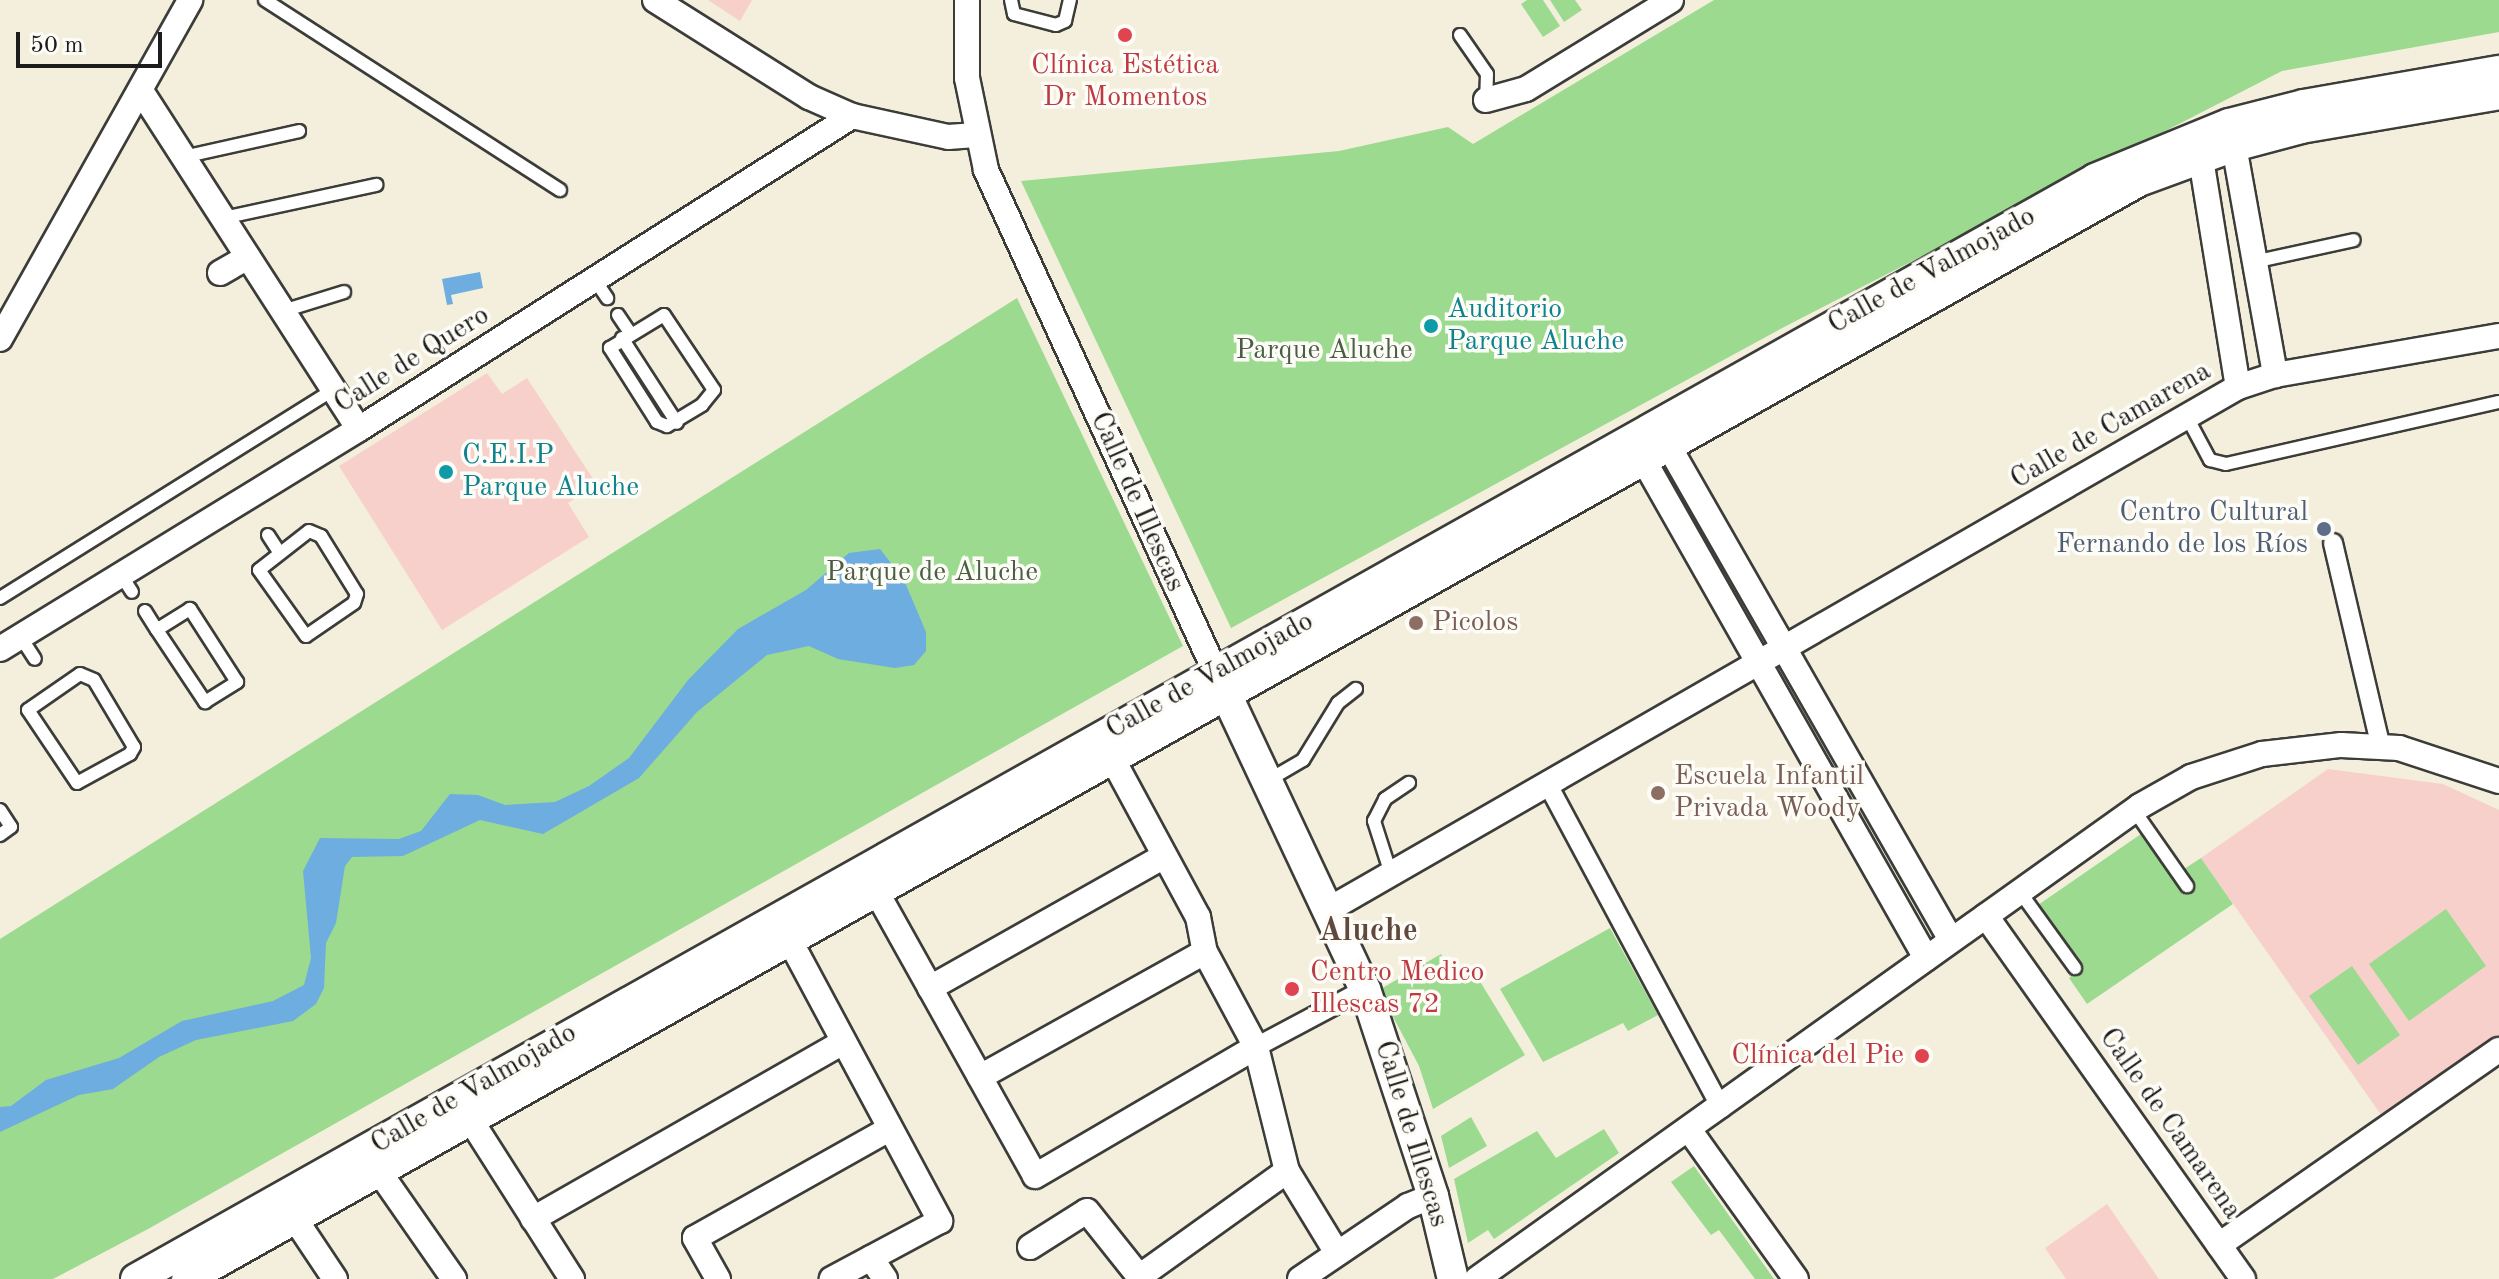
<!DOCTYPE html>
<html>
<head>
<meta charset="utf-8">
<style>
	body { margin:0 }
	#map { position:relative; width:2499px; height:1279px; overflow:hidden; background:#f4efdc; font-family:"Old Standard TT",serif }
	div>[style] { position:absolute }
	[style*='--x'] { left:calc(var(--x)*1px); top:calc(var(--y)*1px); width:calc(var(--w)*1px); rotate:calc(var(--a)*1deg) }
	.built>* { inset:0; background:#f7d0cb }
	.green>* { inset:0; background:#9cda8f }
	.water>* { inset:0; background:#6dade0 }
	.roads { filter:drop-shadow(2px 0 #3c3c39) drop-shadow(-2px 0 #3c3c39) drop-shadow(0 2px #3c3c39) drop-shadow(0 -2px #3c3c39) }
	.service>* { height:12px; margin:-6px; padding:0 6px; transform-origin:6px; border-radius:6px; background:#fff }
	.pedestrian>* { height:18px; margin:-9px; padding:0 9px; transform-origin:9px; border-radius:9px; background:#fff }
	.minor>* { height:24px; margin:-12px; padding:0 12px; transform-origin:12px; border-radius:12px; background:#fff }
	.tertiary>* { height:30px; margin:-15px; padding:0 15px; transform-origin:15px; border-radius:15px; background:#fff }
	.dots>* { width:22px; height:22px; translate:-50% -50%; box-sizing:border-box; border:4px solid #fdfcf7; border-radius:50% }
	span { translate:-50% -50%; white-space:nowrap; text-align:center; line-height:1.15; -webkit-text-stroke:7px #fdfcf7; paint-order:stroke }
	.health-label { font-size:28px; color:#be3a42 }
	.left { translate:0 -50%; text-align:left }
	.right { translate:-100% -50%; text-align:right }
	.street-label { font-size:28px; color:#1c1c1c }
	.culture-label { font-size:28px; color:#0d838f }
	.park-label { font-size:28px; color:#495e44 }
	.service-label { font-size:28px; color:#4e5e75 }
	.education-label { font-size:28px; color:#785e54 }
	.quarter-label { font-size:32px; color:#60483f; font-weight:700 }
	.scale { position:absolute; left:16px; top:32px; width:146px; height:36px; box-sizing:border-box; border:4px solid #1c1c1c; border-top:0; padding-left:10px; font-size:24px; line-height:28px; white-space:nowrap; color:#1c1c1c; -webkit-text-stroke:6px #fdfcf7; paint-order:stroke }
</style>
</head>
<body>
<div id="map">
	<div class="built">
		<div style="clip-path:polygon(708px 0,752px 0,740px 21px)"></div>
		<div style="clip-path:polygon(487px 373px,502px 394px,527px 378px,597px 485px,568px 503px,589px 537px,442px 630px,339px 466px)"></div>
		<div style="clip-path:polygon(2328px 769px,2443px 784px,2499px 810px,2499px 1037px,2384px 1119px,2201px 858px)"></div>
		<div style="clip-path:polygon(2107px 1204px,2159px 1279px,2066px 1279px,2045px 1248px)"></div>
	</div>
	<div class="green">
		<div style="clip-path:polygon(1527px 0,1543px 0,1560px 26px,1543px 37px,1521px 4px)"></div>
		<div style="clip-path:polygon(1550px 0,1575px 0,1582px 10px,1564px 22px)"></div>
		<div style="clip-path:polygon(1714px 0,2499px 0,2499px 32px,2282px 71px,1786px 326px,1231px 628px,1021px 181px,1339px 151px,1448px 127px,1473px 144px)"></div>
		<div style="clip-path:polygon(1017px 298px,1183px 646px,148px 1229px,53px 1279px,0 1279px,0 939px)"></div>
		<div style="clip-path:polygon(2141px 834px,2183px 891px,2194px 883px,2184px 869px,2201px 858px,2233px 904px,2087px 1004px,2069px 978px,2083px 967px,2038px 905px)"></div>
		<div style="clip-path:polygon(2446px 909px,2486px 966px,2409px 1021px,2369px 964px)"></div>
		<div style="clip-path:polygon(1610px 928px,1658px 1015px,1628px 1031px,1623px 1023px,1543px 1062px,1500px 989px)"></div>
		<div style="clip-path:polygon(1441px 954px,1455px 979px,1473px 970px,1525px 1055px,1433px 1109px,1419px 1066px,1379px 990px)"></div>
		<div style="clip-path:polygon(2352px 966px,2400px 1035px,2358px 1065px,2309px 996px)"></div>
		<div style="clip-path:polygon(1471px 1117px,1487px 1146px,1449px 1168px,1441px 1136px)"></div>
		<div style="clip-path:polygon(1604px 1129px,1619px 1153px,1494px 1239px,1488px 1230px,1468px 1243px,1454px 1179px,1537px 1131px,1556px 1158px)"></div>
		<div style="clip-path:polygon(1694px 1166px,1774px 1279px,1755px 1279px,1719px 1230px,1711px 1235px,1671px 1182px)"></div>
	</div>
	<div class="water">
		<div style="clip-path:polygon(480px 272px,483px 288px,451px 295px,453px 304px,447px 305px,442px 279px)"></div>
		<div style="clip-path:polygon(880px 549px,904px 580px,926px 632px,926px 651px,914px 665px,895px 668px,838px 659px,809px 646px,767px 655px,697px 712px,639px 778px,543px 834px,480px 820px,403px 856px,352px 857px,345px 866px,336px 923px,326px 943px,324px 988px,316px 1004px,293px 1021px,196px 1040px,159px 1057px,113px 1089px,79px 1095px,0 1132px,0 1107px,11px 1106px,46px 1080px,119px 1058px,182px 1021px,273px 1001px,304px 985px,311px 958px,303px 871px,320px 838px,399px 839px,421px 831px,450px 794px,478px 795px,505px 805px,555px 802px,589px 786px,629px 758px,688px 680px,738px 629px,806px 590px,849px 553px)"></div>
	</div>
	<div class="roads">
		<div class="service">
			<div style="--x:265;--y:0;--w:351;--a:32.8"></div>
			<div style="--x:1011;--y:0;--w:14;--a:78"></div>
			<div style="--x:1014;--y:14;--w:43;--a:14.7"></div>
			<div style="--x:1056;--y:25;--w:10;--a:-24"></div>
			<div style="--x:1065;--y:21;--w:22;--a:-77"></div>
			<div style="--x:1460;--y:35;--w:47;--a:55.3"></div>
			<div style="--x:1487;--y:74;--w:26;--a:92"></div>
			<div style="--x:183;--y:157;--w:119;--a:-12.6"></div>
			<div style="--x:223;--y:218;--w:157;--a:-12.2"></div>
			<div style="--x:2253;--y:262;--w:103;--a:-12.3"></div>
			<div style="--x:595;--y:280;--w:22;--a:56"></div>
			<div style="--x:283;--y:311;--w:64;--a:-17.3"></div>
			<div style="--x:618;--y:315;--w:22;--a:56"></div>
			<div style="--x:664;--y:315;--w:90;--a:56.3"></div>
			<div style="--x:714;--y:390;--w:19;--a:129"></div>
			<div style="--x:702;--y:405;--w:41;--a:149"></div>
			<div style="--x:667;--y:426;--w:11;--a:-158"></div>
			<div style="--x:657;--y:422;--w:88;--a:-122.4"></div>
			<div style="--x:610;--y:348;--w:63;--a:-31.4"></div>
			<div style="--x:622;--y:338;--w:101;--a:57.1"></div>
			<div style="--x:2187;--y:417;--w:49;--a:61.9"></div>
			<div style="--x:2210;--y:460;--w:16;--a:14"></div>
			<div style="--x:2226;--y:464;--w:280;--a:-12.8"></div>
			<div style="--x:309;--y:531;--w:13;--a:23"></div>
			<div style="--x:321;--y:536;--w:68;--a:58.2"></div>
			<div style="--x:357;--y:594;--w:9;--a:108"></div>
			<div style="--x:354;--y:603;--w:58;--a:145.5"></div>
			<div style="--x:306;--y:636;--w:81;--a:-125.5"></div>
			<div style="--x:259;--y:570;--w:63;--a:-38"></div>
			<div style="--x:268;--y:535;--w:20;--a:57"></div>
			<div style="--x:121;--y:575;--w:20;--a:57"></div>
			<div style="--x:0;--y:598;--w:393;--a:-32"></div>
			<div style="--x:145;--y:611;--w:22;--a:58"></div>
			<div style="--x:157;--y:630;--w:87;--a:56.3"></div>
			<div style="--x:205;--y:702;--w:38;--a:-32"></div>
			<div style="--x:237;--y:682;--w:87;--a:-122.8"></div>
			<div style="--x:190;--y:609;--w:39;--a:148"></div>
			<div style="--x:20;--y:636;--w:27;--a:57"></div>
			<div style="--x:80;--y:674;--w:15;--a:23"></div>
			<div style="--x:94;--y:680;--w:78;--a:59.2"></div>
			<div style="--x:134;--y:747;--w:8;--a:120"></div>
			<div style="--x:130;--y:754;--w:60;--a:151.3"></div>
			<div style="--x:77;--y:783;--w:88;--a:-123.9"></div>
			<div style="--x:28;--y:710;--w:63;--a:-34.7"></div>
			<div style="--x:1267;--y:781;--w:42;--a:-30.3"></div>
			<div style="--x:1303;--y:760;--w:67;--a:-58.4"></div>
			<div style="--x:1338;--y:703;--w:23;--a:-38"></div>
			<div style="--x:0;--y:810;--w:20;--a:57"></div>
			<div style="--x:11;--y:827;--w:14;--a:144"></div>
			<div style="--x:2134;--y:810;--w:93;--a:55.1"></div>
			<div style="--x:1391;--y:874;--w:56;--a:-107.8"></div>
			<div style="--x:1374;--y:821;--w:25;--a:-63"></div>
			<div style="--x:1385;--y:799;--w:29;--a:-34"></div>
			<div style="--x:2020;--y:892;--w:94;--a:54.1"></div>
		</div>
		<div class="pedestrian">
			<div style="--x:2333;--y:543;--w:210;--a:76.8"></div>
			<div style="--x:1547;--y:783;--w:369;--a:61.8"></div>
			<div style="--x:1256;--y:1047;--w:123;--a:-28"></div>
		</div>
		<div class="minor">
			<div style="--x:655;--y:0;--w:182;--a:32.2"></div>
			<div style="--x:809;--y:97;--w:47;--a:23.8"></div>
			<div style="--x:852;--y:116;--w:98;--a:12.3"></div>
			<div style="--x:948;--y:137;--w:28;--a:-4"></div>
			<div style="--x:967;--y:0;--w:78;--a:90"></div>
			<div style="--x:967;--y:78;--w:94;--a:78.3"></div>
			<div style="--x:986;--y:170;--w:553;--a:65.43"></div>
			<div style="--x:141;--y:91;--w:402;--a:57.2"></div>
			<div style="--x:1486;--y:100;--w:41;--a:-15.4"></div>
			<div style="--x:1526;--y:89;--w:170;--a:-31.5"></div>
			<div style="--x:2206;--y:144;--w:16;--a:108"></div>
			<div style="--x:2201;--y:159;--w:231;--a:80.8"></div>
			<div style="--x:2234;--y:146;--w:233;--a:79.8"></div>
			<div style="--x:220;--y:273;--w:32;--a:-30"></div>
			<div style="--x:0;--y:339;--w:389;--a:-60.7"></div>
			<div style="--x:1653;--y:437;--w:17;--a:28"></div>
			<div style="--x:1668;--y:445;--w:570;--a:60.24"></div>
			<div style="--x:1643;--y:459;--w:574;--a:60.44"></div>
			<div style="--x:0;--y:649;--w:421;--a:-31.5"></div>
			<div style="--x:359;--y:429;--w:584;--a:-32.41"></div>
			<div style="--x:1112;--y:758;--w:181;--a:61.6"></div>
			<div style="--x:1198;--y:917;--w:36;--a:79"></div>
			<div style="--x:1205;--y:952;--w:108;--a:61.8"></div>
			<div style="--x:1256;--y:1047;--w:128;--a:76"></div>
			<div style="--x:1287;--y:1171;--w:96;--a:58.6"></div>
			<div style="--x:876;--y:891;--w:326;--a:60.8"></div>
			<div style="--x:1035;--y:1176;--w:256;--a:-30.3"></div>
			<div style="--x:1328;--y:910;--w:1050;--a:-29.89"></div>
			<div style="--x:2238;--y:387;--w:39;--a:-18"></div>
			<div style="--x:2275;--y:375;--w:227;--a:-9.9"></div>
			<div style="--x:1986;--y:916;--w:445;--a:54.7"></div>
			<div style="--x:782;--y:926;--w:335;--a:61.8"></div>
			<div style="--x:940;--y:1221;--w:123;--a:151.8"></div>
			<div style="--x:930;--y:988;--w:269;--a:-29.4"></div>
			<div style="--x:980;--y:1077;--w:257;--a:-29.1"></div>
			<div style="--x:470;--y:1119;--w:190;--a:57.5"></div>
			<div style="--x:1690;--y:1131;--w:182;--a:54.4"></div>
			<div style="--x:378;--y:1170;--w:133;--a:55.1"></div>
			<div style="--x:295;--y:1219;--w:72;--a:56.3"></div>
			<div style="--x:533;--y:1219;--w:356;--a:-29.7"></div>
			<div style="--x:2219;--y:1245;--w:341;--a:-34.9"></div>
			<div style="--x:1030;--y:1247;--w:67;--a:-32.3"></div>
			<div style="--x:1087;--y:1211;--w:87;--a:51.5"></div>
			<div style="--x:871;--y:1258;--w:25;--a:56"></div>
			<div style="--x:1139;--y:1277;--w:182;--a:-35.6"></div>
			<div style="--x:718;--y:1279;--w:47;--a:-119.3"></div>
			<div style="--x:695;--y:1238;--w:223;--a:-29.3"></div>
			<div style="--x:1300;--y:1279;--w:130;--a:-34.1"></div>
			<div style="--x:1408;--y:1206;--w:27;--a:-22"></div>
			<div style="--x:1477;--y:1279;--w:814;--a:-35.5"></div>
			<div style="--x:2140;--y:806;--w:59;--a:-29.6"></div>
			<div style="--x:2191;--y:777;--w:75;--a:-17.9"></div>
			<div style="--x:2262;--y:754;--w:80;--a:-6.5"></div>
			<div style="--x:2341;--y:745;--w:58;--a:3"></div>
			<div style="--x:2399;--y:748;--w:105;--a:18.3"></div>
		</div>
		<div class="tertiary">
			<div style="--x:1217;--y:675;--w:347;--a:64.8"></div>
			<div style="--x:1365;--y:989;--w:218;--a:71.8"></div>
			<div style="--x:1433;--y:1196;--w:85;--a:76.5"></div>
			<div style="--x:136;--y:1279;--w:2247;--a:-29.31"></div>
			<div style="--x:2095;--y:179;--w:145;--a:-22.3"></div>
			<div style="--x:2229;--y:124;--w:77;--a:-14.2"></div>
			<div style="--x:2304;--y:105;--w:198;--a:-9.9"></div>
			<div style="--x:187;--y:1279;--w:2240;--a:-29.36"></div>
			<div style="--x:2139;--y:181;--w:101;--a:-20.2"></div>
			<div style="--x:2234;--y:146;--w:69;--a:-15"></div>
			<div style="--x:2301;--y:128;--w:201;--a:-9.7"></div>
		</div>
	</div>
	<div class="dots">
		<div style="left:1125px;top:35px;background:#e0444e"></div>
		<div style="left:1431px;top:326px;background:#0f9aa8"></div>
		<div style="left:446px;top:472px;background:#0f9aa8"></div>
		<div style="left:2324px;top:529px;background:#5c6f8a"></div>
		<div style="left:1416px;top:623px;background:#8d6e63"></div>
		<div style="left:1658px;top:793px;background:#8d6e63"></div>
		<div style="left:1292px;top:989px;background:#e0444e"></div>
		<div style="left:1922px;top:1056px;background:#e0444e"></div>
	</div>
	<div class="health-label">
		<span style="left:1125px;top:82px">Clínica Estética<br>Dr Momentos</span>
		<span class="left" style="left:1310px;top:989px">Centro Medico<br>Illescas 72</span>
		<span class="right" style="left:1904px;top:1056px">Clínica del Pie</span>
	</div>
	<div class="street-label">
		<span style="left:1932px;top:271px;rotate:-29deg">Calle de Valmojado</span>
		<span style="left:412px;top:360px;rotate:-32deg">Calle de Quero</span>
		<span style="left:2111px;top:426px;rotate:-30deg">Calle de Camarena</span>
		<span style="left:1137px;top:502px;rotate:66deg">Calle de Illescas</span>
		<span style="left:1210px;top:676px;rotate:-29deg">Calle de Valmojado</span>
		<span style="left:474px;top:1089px;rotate:-30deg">Calle de Valmojado</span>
		<span style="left:2170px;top:1124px;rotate:55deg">Calle de Camarena</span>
		<span style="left:1411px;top:1134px;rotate:73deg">Calle de Illescas</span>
	</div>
	<div class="culture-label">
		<span class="left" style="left:1447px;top:326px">Auditorio<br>Parque Aluche</span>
		<span class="left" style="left:462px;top:472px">C.E.I.P<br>Parque Aluche</span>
	</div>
	<div class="park-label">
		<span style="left:1324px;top:351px">Parque Aluche</span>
		<span style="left:932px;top:573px">Parque de Aluche</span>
	</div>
	<div class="service-label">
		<span class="right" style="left:2308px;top:529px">Centro Cultural<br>Fernando de los Ríos</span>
	</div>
	<div class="education-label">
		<span class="left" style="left:1432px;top:623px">Picolos</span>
		<span class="left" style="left:1674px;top:793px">Escuela Infantil<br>Privada Woody</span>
	</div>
	<div class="quarter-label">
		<span style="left:1368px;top:932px">Aluche</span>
	</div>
	<div class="scale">50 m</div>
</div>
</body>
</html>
